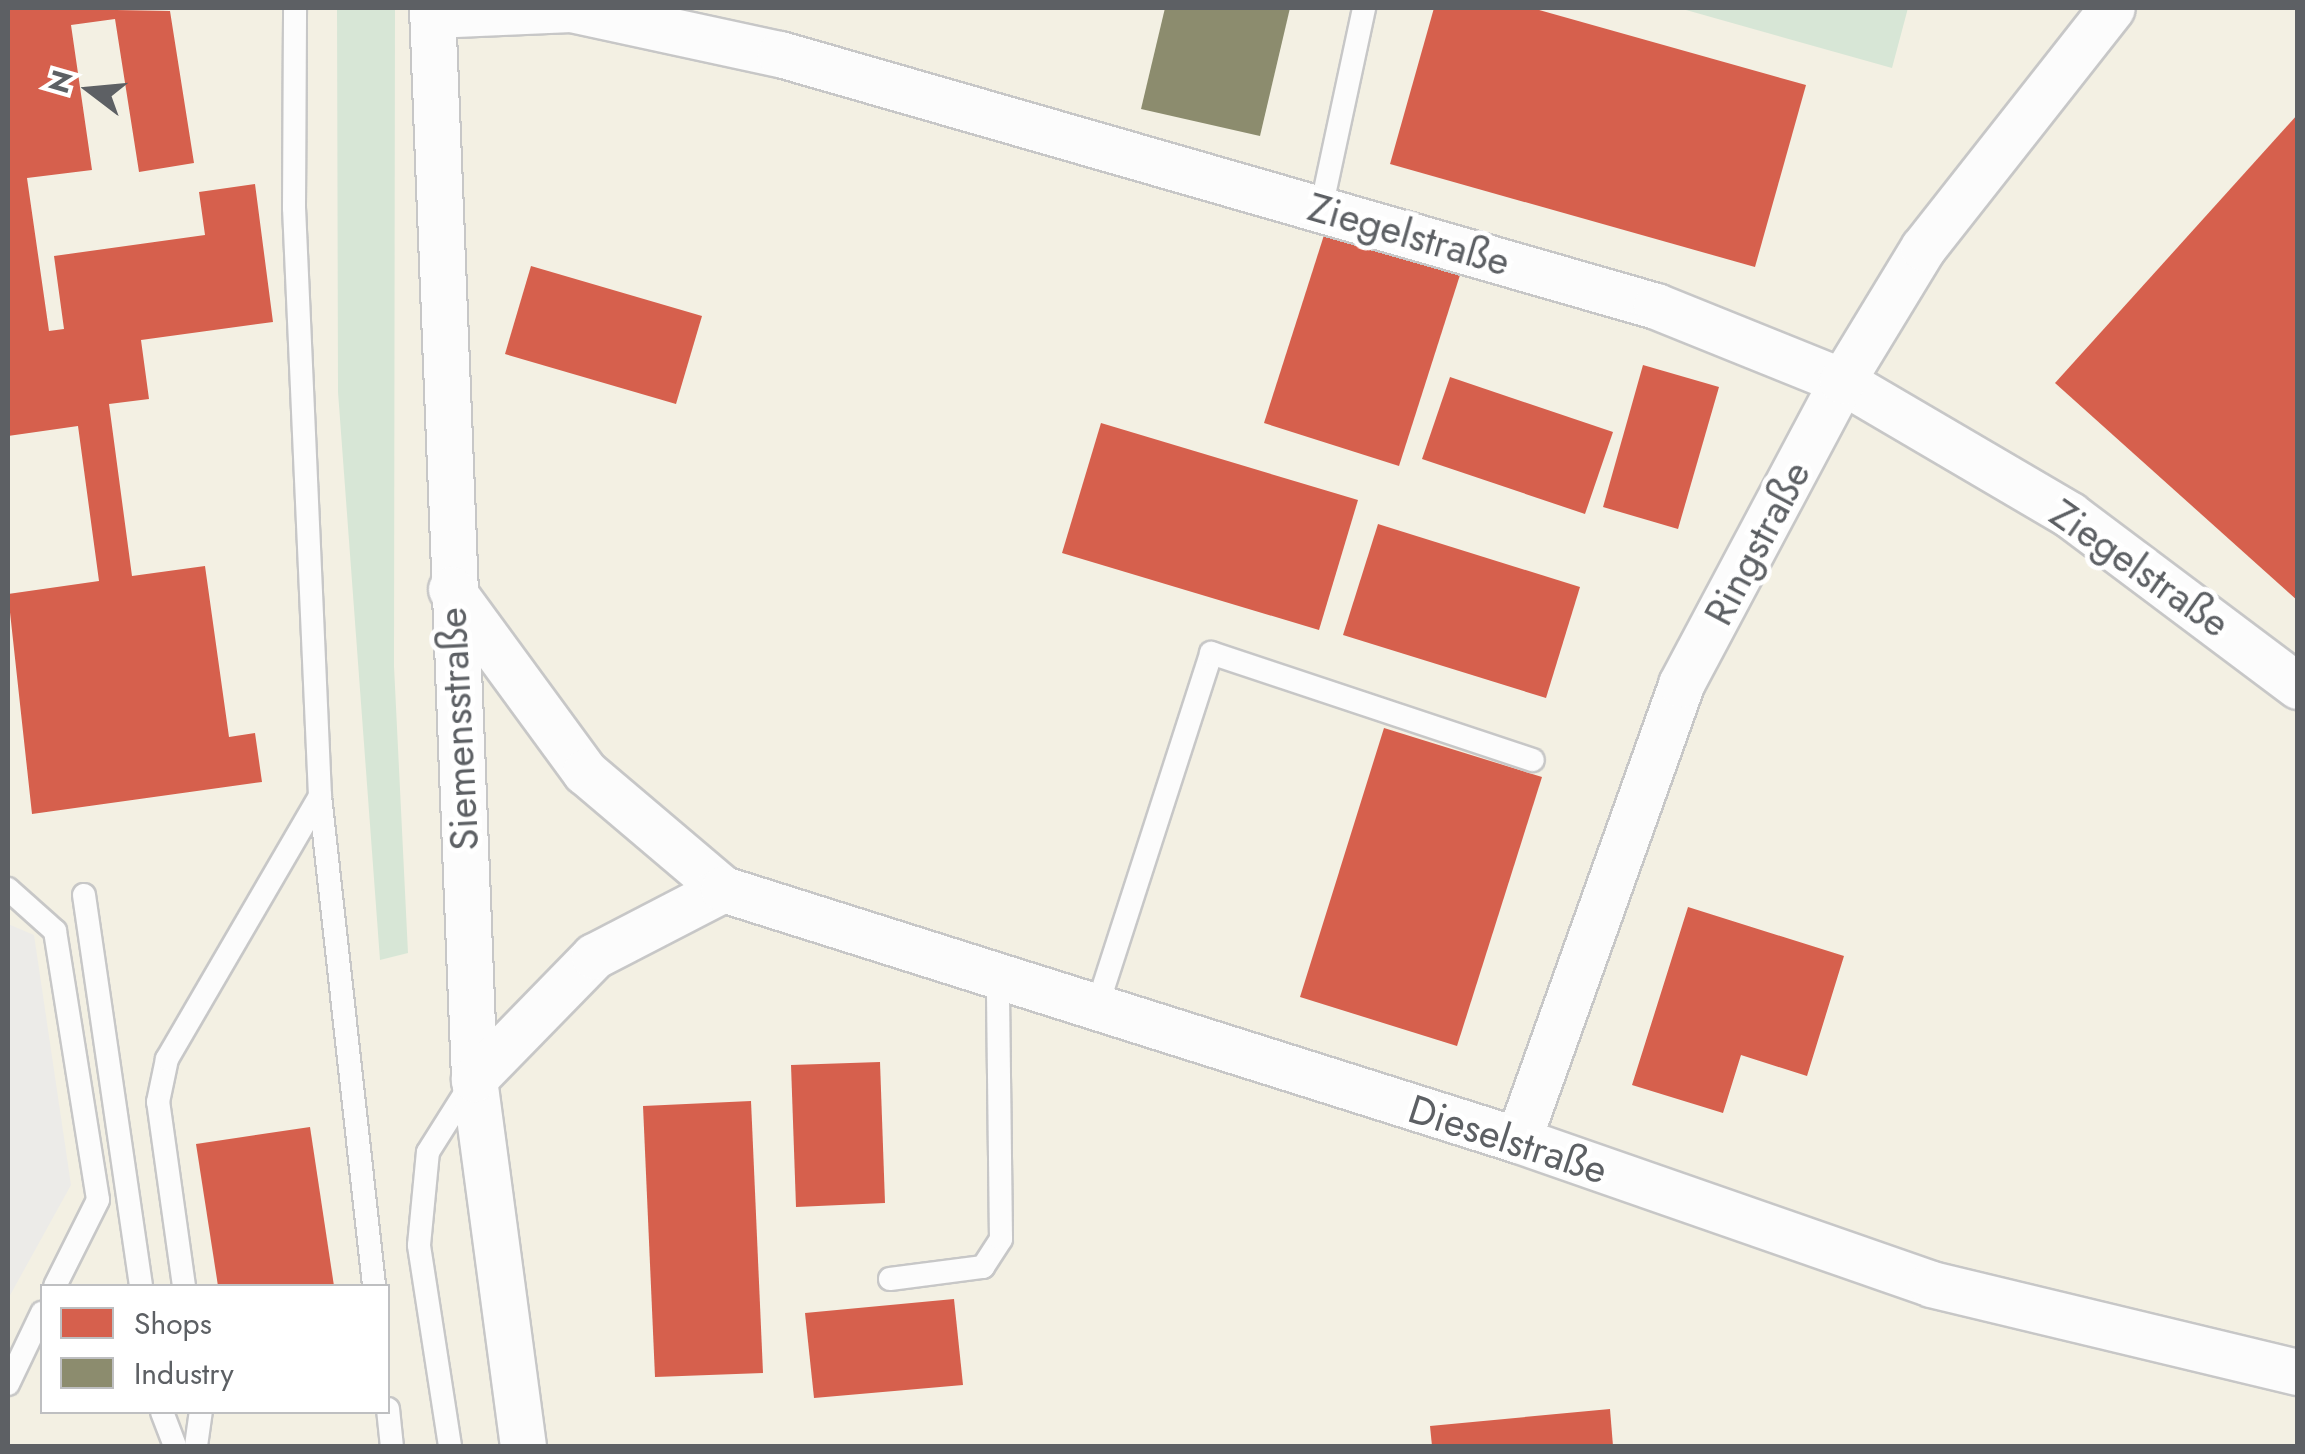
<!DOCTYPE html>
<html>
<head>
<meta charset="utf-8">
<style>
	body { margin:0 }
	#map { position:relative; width:2305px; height:1454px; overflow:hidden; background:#ecebe8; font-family:Jost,sans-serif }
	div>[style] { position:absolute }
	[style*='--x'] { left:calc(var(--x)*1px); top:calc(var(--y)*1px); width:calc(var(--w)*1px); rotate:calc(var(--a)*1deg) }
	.commercial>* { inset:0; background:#f3f0e3 }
	.green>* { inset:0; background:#d7e6d6 }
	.shops>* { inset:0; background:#d6604d }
	.industry>* { inset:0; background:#8c8c6e }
	.roads { filter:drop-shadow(2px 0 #c7c7c7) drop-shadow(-2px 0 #c7c7c7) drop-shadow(0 2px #c7c7c7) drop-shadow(0 -2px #c7c7c7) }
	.service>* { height:22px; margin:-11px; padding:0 11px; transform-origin:11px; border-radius:11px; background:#fcfcfc }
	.minor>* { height:45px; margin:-22.5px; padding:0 22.5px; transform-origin:22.5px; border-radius:22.5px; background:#fcfcfc }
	span { translate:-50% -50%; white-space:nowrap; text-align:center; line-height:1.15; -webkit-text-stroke:10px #fff; paint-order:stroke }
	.street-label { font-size:40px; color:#5d6064 }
	.frame { position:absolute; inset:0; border:10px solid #5d6064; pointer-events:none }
	.legend { position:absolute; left:40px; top:1284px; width:350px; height:130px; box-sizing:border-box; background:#fff; border:2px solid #bebfc1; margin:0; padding:12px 18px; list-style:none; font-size:30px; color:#5d6064 }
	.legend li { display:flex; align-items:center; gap:20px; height:50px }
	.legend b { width:50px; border:2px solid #bebfc1 }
	.north { position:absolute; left:40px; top:40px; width:100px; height:100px; -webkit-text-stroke:8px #fff; paint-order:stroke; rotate:286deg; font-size:28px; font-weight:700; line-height:40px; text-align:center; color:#5d6064 }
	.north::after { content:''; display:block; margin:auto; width:35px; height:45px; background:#5d6064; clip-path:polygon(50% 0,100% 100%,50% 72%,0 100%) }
</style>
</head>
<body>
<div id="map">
	<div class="commercial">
		<div style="clip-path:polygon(evenodd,8px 8px,2297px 8px,2297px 1446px,8px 1446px,8px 1299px,71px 1185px,34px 935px,8px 924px,8px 8px,42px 1286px,388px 1286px,388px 1412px,42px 1412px,42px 1286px)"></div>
	</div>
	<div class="green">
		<div style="clip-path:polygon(337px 8px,395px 8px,394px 666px,408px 953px,380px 960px,338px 392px)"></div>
		<div style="clip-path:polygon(1679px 8px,1908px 8px,1892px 68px)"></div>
	</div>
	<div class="shops">
		<div style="clip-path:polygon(8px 8px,170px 11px,194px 163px,139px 172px,115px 19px,71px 25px,92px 170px,27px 178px,49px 331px,64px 329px,54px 256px,205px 235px,199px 192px,255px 184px,273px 322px,141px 340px,149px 399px,109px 404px,132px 576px,205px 566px,229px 737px,255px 733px,262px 782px,32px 814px,8px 594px,99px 581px,78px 426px,8px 436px)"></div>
		<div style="clip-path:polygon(1434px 8px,1532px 8px,1806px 85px,1755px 267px,1390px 164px)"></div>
		<div style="clip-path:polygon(2298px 114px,2298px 601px,2055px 383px)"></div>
		<div style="clip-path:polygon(1325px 232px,1460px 275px,1399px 466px,1264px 423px)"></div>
		<div style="clip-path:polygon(531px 266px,702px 316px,676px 404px,505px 354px)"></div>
		<div style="clip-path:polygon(1643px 365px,1719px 387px,1678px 529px,1603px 507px)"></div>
		<div style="clip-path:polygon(1450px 377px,1613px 432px,1585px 514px,1422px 459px)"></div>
		<div style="clip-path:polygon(1101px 423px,1358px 500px,1319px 630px,1062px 553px)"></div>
		<div style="clip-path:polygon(1378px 524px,1580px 587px,1546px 698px,1343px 635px)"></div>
		<div style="clip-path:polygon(1384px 728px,1542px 777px,1457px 1046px,1300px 997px)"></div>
		<div style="clip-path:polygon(1688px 907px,1844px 956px,1807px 1076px,1741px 1055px,1723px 1113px,1632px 1085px)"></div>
		<div style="clip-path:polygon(880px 1062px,885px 1203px,796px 1207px,791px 1065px)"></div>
		<div style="clip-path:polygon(751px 1101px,763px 1373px,655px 1377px,643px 1106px)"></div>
		<div style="clip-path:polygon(310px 1127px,334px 1286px,218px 1286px,196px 1144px)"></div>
		<div style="clip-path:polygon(954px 1299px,963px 1385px,814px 1398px,805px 1313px)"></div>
		<div style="clip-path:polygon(1610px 1409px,1613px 1446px,1432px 1446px,1430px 1426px)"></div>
	</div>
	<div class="industry">
		<div style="clip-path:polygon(1165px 8px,1290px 8px,1260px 136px,1141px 109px)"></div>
	</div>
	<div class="roads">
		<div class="service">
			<div style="--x:1321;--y:209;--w:206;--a:-77.9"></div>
			<div style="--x:320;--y:796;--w:493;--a:83.7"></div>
			<div style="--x:8;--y:889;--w:63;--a:41.8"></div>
			<div style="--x:55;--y:931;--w:272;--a:80.9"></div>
			<div style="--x:98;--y:1200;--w:96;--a:116.6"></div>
			<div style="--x:84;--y:895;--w:395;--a:81.7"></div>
			<div style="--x:1097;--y:1007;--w:372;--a:-72.1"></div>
			<div style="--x:1211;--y:653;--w:339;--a:18.4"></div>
			<div style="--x:890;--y:1279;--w:94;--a:-7.4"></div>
			<div style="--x:983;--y:1267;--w:33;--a:-57"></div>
			<div style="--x:1001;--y:1239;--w:263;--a:-90.7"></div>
			<div style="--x:184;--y:1286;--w:186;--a:-98"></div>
			<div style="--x:158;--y:1102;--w:44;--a:-78.2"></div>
			<div style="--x:167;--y:1059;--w:304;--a:-59.8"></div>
			<div style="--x:320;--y:796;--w:589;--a:-92.53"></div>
			<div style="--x:294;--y:208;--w:200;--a:-89.7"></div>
			<div style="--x:8;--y:1384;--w:79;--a:-64.4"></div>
			<div style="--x:388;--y:1409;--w:37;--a:84"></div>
			<div style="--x:162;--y:1412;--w:36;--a:69"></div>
			<div style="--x:196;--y:1446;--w:34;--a:-82"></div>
			<div style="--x:450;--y:1446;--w:203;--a:-98.8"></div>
			<div style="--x:419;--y:1245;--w:93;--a:-84.5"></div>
			<div style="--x:428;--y:1152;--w:83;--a:-57.8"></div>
		</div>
		<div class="minor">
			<div style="--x:432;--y:8;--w:1072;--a:87.75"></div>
			<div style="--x:474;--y:1079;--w:370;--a:82.4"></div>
			<div style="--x:432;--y:15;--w:139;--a:-2.5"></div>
			<div style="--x:571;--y:9;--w:214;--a:12.2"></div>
			<div style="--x:780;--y:54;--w:912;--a:16.05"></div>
			<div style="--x:1656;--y:306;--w:201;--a:22"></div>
			<div style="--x:1842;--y:381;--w:264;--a:30.4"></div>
			<div style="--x:2070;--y:515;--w:285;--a:36.9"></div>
			<div style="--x:451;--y:589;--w:227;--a:53.8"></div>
			<div style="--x:585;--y:772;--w:181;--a:40.3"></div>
			<div style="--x:474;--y:1079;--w:172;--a:-45.7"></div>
			<div style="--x:594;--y:956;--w:145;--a:-27.4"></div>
			<div style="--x:723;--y:889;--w:834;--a:17.52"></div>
			<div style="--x:1518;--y:1140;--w:437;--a:19.2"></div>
			<div style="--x:1931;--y:1284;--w:377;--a:13.5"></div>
			<div style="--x:1518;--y:1140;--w:484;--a:-70.3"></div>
			<div style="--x:1681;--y:684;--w:343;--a:-62"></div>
			<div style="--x:1842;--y:381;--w:156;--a:-58.7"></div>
			<div style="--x:1923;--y:248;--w:305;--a:-51.8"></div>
		</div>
	</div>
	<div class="street-label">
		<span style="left:1409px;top:234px;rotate:16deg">Ziegelstraße</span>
		<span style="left:1757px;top:543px;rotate:-62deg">Ringstraße</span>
		<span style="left:2140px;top:568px;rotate:35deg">Ziegelstraße</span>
		<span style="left:458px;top:729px;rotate:-93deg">Siemensstraße</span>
		<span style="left:1508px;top:1139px;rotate:18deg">Dieselstraße</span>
	</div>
	<div class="frame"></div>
	<ul class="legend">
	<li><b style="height:28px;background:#d6604d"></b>Shops</li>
	<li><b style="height:28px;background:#8c8c6e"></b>Industry</li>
	</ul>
	<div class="north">N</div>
</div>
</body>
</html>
